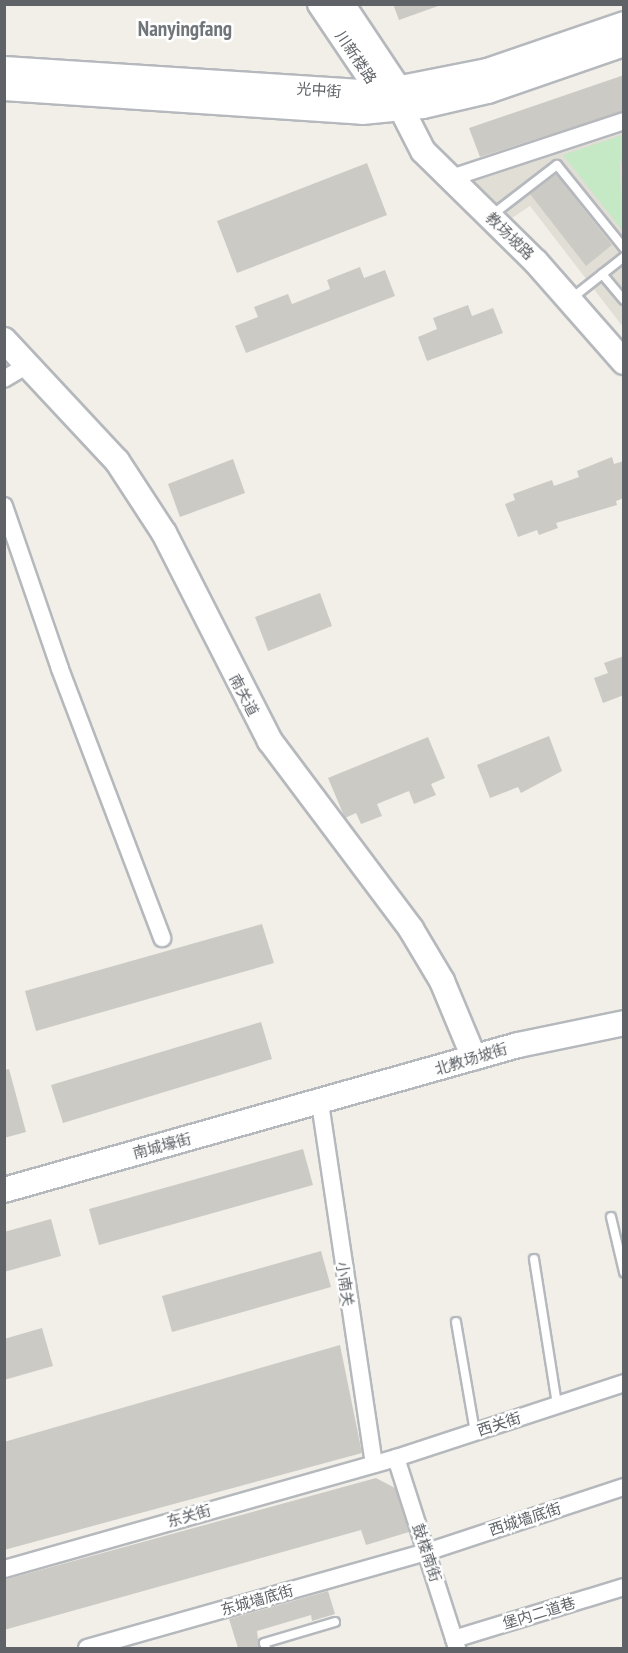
<!DOCTYPE html>
<html>
<head>
<meta charset="utf-8">
<style>
	body { margin:0 }
	#map { position:relative; width:628px; height:1653px; overflow:hidden; background:#f1efe8; font-family:"PT Sans Narrow","Noto Sans SC",sans-serif }
	div>[style] { position:absolute }
	[style*='--x'] { left:calc(var(--x)*1px); top:calc(var(--y)*1px); width:calc(var(--w)*1px); rotate:calc(var(--a)*1deg) }
	.education>* { inset:0; background:#e1ded6 }
	.green>* { inset:0; background:#c5e8c5 }
	.building>* { inset:0; background:#cccac5 }
	.roads { filter:drop-shadow(2px 0 #b5b8bc) drop-shadow(-2px 0 #b5b8bc) drop-shadow(0 2px #b5b8bc) drop-shadow(0 -2px #b5b8bc) }
	.lane>* { height:8px; margin:-4px; padding:0 4px; transform-origin:4px; border-radius:4px; background:#fff }
	.street>* { height:16px; margin:-8px; padding:0 8px; transform-origin:8px; border-radius:8px; background:#fff }
	.secondary>* { height:24px; margin:-12px; padding:0 12px; transform-origin:12px; border-radius:12px; background:#fff }
	span { translate:-50% -50%; white-space:nowrap; text-align:center; line-height:1.15; -webkit-text-stroke:5px #fff; paint-order:stroke }
	.street-label { font-size:15px; color:#5f6368 }
	.district-label { font-size:21px; color:#70757a; font-weight:700 }
	.frame { position:absolute; inset:0; border:6px solid #5f6368; pointer-events:none }
</style>
</head>
<body>
<div id="map">
	<div class="education">
		<div style="clip-path:polygon(623px 133px,623px 327px,530px 206px,509px 220px,472px 182px)"></div>
	</div>
	<div class="green">
		<div style="clip-path:polygon(623px 135px,623px 171px,619px 155px,623px 231px,563px 155px)"></div>
	</div>
	<div class="building">
		<div style="clip-path:polygon(393px 4px,438px 4px,438px 6px,399px 20px)"></div>
		<div style="clip-path:polygon(624px 75px,624px 111px,480px 157px,469px 128px)"></div>
		<div style="clip-path:polygon(367px 163px,387px 215px,237px 273px,217px 221px)"></div>
		<div style="clip-path:polygon(556px 174px,612px 245px,586px 266px,530px 194px)"></div>
		<div style="clip-path:polygon(360px 267px,364px 278px,385px 270px,395px 296px,246px 353px,235px 326px,258px 317px,254px 307px,288px 294px,292px 304px,330px 289px,327px 280px)"></div>
		<div style="clip-path:polygon(468px 305px,472px 316px,493px 308px,503px 333px,427px 361px,418px 337px,437px 329px,433px 318px)"></div>
		<div style="clip-path:polygon(612px 457px,614px 464px,624px 461px,624px 498px,616px 501px,617px 505px,556px 523px,558px 528px,539px 535px,537px 530px,518px 537px,505px 504px,515px 500px,513px 494px,552px 480px,554px 486px,579px 477px,577px 471px)"></div>
		<div style="clip-path:polygon(233px 459px,245px 493px,180px 517px,168px 484px)"></div>
		<div style="clip-path:polygon(320px 593px,332px 626px,268px 651px,255px 617px)"></div>
		<div style="clip-path:polygon(624px 656px,624px 695px,603px 703px,594px 678px,608px 673px,604px 663px)"></div>
		<div style="clip-path:polygon(549px 736px,562px 771px,521px 793px,518px 787px,490px 798px,477px 765px)"></div>
		<div style="clip-path:polygon(428px 737px,445px 778px,431px 784px,436px 795px,414px 804px,409px 791px,377px 804px,382px 816px,361px 824px,356px 813px,345px 818px,328px 778px)"></div>
		<div style="clip-path:polygon(262px 924px,274px 963px,36px 1031px,25px 991px)"></div>
		<div style="clip-path:polygon(261px 1022px,272px 1059px,63px 1123px,51px 1085px)"></div>
		<div style="clip-path:polygon(9px 1069px,26px 1132px,4px 1138px,4px 1070px)"></div>
		<div style="clip-path:polygon(303px 1149px,313px 1185px,99px 1245px,89px 1209px)"></div>
		<div style="clip-path:polygon(51px 1219px,61px 1256px,4px 1272px,4px 1232px)"></div>
		<div style="clip-path:polygon(321px 1251px,331px 1287px,172px 1332px,162px 1296px)"></div>
		<div style="clip-path:polygon(42px 1328px,53px 1366px,4px 1380px,4px 1339px)"></div>
		<div style="clip-path:polygon(340px 1345px,362px 1453px,4px 1550px,4px 1442px)"></div>
		<div style="clip-path:polygon(376px 1478px,395px 1488px,409px 1532px,366px 1545px,361px 1530px,4px 1630px,4px 1580px)"></div>
		<div style="clip-path:polygon(328px 1591px,335px 1614px,312px 1621px,311px 1615px,257px 1631px,259px 1648px,238px 1648px,229px 1619px)"></div>
	</div>
	<div class="roads">
		<div class="lane">
			<div style="--x:492;--y:215;--w:82;--a:-37.6"></div>
			<div style="--x:557;--y:165;--w:107;--a:51.1"></div>
			<div style="--x:602;--y:274;--w:34;--a:50"></div>
			<div style="--x:572;--y:298;--w:66;--a:-38.3"></div>
			<div style="--x:611;--y:1217;--w:57;--a:76.7"></div>
			<div style="--x:534;--y:1259;--w:148;--a:81"></div>
			<div style="--x:456;--y:1322;--w:112;--a:80.2"></div>
			<div style="--x:266;--y:1648;--w:5;--a:-112"></div>
			<div style="--x:264;--y:1643;--w:74;--a:-16.5"></div>
		</div>
		<div class="street">
			<div style="--x:451;--y:178;--w:182;--a:-18.2"></div>
			<div style="--x:4;--y:379;--w:29;--a:-31"></div>
			<div style="--x:4;--y:506;--w:172;--a:71"></div>
			<div style="--x:60;--y:669;--w:288;--a:69.2"></div>
			<div style="--x:320;--y:1103;--w:365;--a:81.5"></div>
			<div style="--x:396;--y:1458;--w:200;--a:72.2"></div>
			<div style="--x:4;--y:1569;--w:407;--a:-15.8"></div>
			<div style="--x:396;--y:1458;--w:240;--a:-18.2"></div>
			<div style="--x:454;--y:1639;--w:178;--a:-17"></div>
			<div style="--x:87;--y:1648;--w:353;--a:-15.8"></div>
			<div style="--x:427;--y:1552;--w:207;--a:-18.3"></div>
		</div>
		<div class="secondary">
			<div style="--x:320;--y:4;--w:118;--a:56"></div>
			<div style="--x:342;--y:4;--w:115;--a:56.3"></div>
			<div style="--x:4;--y:69;--w:353;--a:3.7"></div>
			<div style="--x:356;--y:92;--w:35;--a:-3"></div>
			<div style="--x:391;--y:90;--w:98;--a:-11.2"></div>
			<div style="--x:487;--y:71;--w:145;--a:-18.9"></div>
			<div style="--x:4;--y:88;--w:359;--a:3.8"></div>
			<div style="--x:362;--y:112;--w:61;--a:-5.6"></div>
			<div style="--x:423;--y:106;--w:67;--a:-13"></div>
			<div style="--x:488;--y:91;--w:144;--a:-19.1"></div>
			<div style="--x:401;--y:108;--w:48;--a:62.9"></div>
			<div style="--x:423;--y:151;--w:158;--a:44.5"></div>
			<div style="--x:536;--y:262;--w:133;--a:48.7"></div>
			<div style="--x:4;--y:340;--w:166;--a:47"></div>
			<div style="--x:117;--y:461;--w:86;--a:56.9"></div>
			<div style="--x:164;--y:533;--w:233;--a:63"></div>
			<div style="--x:270;--y:741;--w:235;--a:53.1"></div>
			<div style="--x:411;--y:929;--w:61;--a:59.2"></div>
			<div style="--x:442;--y:981;--w:83;--a:67.4"></div>
			<div style="--x:4;--y:1190;--w:534;--a:-15.75"></div>
			<div style="--x:518;--y:1045;--w:108;--a:-11.7"></div>
		</div>
	</div>
	<div class="street-label">
		<span style="left:356px;top:57px;rotate:56deg">川新楼路</span>
		<span style="left:319px;top:90px;rotate:4deg">光中街</span>
		<span style="left:510px;top:236px;rotate:44deg">教场坡路</span>
		<span style="left:244px;top:695px;rotate:62deg">南关道</span>
		<span style="left:471px;top:1059px;rotate:-17deg">北教场坡街</span>
		<span style="left:162px;top:1146px;rotate:-15deg">南城壕街</span>
		<span style="left:345px;top:1284px;rotate:81deg">小南关</span>
		<span style="left:499px;top:1424px;rotate:-18deg">西关街</span>
		<span style="left:189px;top:1516px;rotate:-16deg">东关街</span>
		<span style="left:525px;top:1519px;rotate:-18deg">西城墙底街</span>
		<span style="left:427px;top:1553px;rotate:72deg">鼓楼南街</span>
		<span style="left:257px;top:1600px;rotate:-16deg">东城墙底街</span>
		<span style="left:539px;top:1613px;rotate:-17deg">堡内二道巷</span>
	</div>
	<div class="district-label">
		<span style="left:185px;top:29px">Nanyingfang</span>
	</div>
	<div class="frame"></div>
</div>
</body>
</html>
